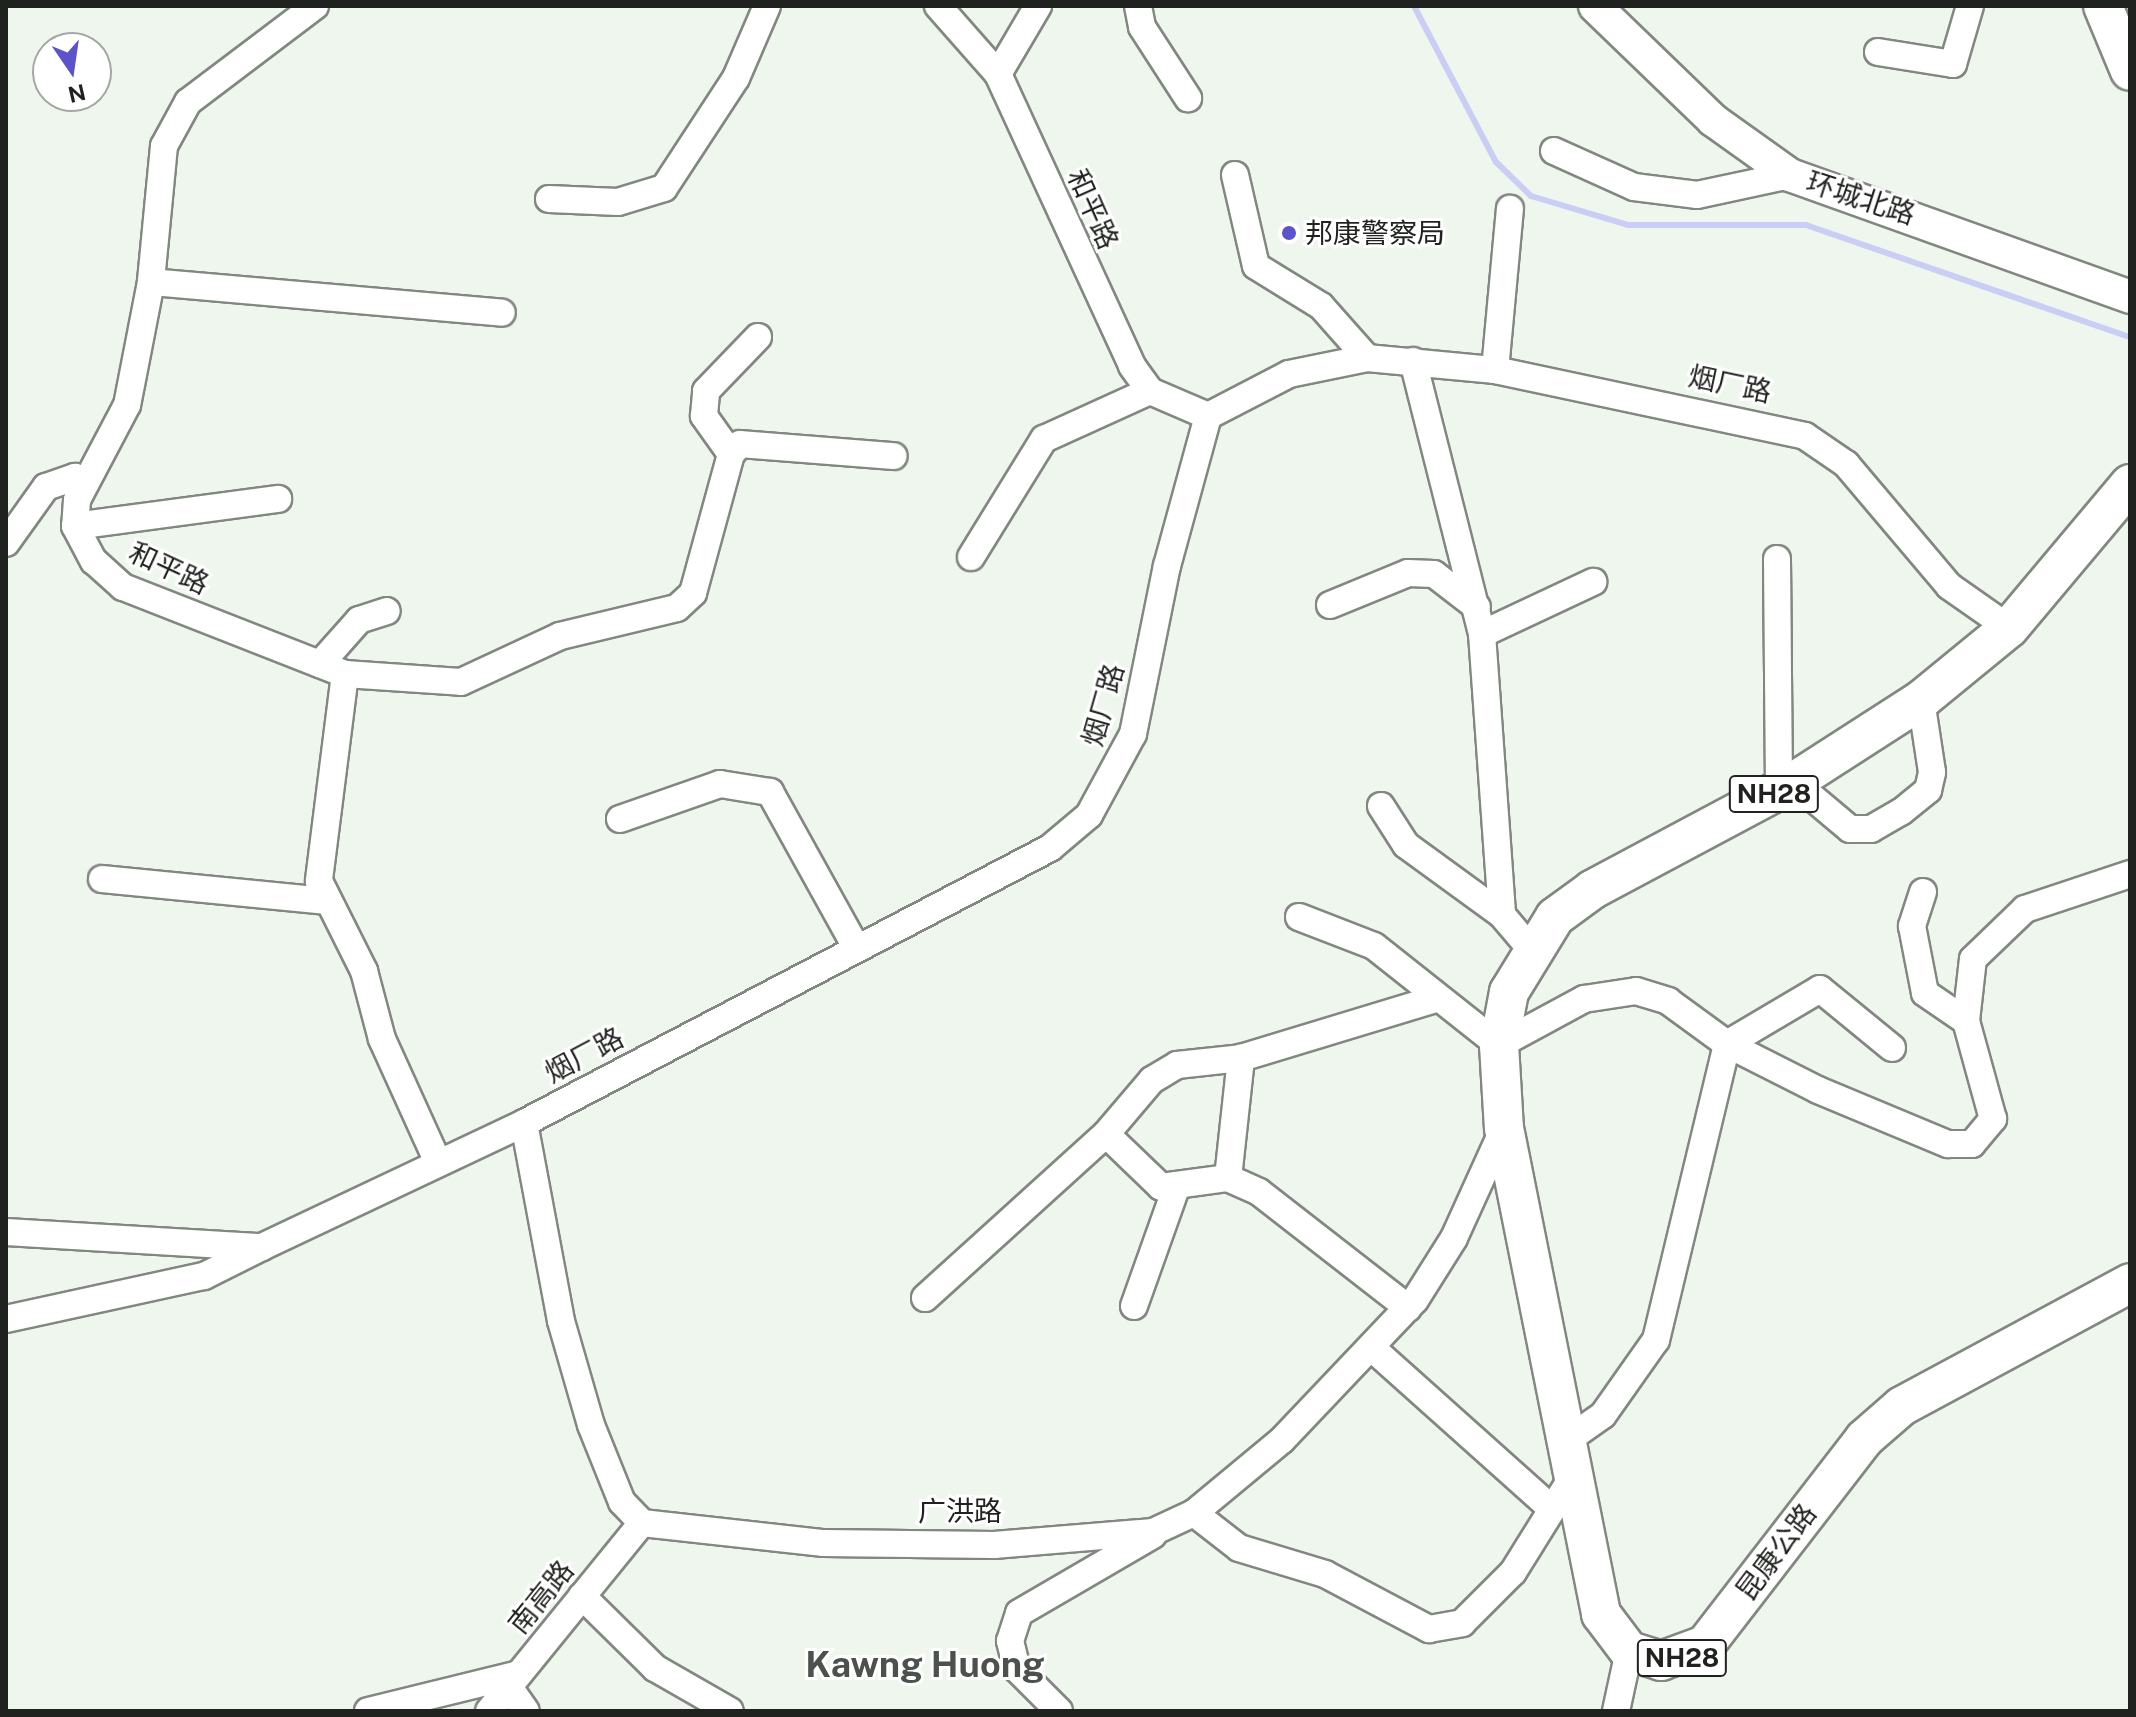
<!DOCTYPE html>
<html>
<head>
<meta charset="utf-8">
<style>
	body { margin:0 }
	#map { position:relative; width:2136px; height:1717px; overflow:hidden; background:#eef6ed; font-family:"Public Sans","Noto Sans SC",sans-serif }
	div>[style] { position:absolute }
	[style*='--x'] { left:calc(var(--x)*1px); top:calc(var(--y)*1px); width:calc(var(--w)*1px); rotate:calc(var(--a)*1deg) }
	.stream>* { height:6px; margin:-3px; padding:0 3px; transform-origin:3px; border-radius:3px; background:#cbcef4 }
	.roads { filter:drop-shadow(2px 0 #818880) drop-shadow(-2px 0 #818880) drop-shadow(0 2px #818880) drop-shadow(0 -2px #818880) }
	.minor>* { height:26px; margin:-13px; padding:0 13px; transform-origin:13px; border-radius:13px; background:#fff }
	.major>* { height:32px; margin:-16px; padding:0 16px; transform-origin:16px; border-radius:16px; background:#fff }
	.highway>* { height:38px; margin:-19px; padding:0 19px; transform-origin:19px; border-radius:19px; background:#fff }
	.dots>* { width:22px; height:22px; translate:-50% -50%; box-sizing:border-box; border:4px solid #fff; border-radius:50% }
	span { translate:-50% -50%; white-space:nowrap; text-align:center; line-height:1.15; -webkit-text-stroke:6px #fff; paint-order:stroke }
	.shield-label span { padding:2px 6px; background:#fff; border:2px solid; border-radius:6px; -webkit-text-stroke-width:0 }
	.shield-label { font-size:26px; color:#1f221e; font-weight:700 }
	.street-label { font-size:28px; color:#1f221e }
	.poi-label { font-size:28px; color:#1f221e }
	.left { translate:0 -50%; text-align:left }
	.district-label { font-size:36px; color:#4b524b; font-weight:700 }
	.frame { position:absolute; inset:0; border:8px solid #1f221e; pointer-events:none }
	.north { position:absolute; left:32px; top:32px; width:80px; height:80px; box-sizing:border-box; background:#fff; border:2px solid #a5a7a5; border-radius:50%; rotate:167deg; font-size:22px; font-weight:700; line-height:32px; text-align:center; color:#1f221e }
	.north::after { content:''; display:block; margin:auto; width:28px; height:36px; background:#5c53cb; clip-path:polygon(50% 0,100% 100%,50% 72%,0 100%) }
</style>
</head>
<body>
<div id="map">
	<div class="stream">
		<div style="--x:1414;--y:6;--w:176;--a:62.3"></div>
		<div style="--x:1496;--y:162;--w:49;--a:44.2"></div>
		<div style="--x:1531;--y:196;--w:101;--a:16.6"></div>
		<div style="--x:1628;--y:225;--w:178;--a:0"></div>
		<div style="--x:1806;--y:225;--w:343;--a:19.1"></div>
	</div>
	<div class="roads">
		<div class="minor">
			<div style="--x:315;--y:6;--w:159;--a:142.9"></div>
			<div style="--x:188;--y:102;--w:50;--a:118.6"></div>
			<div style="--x:164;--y:146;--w:137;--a:95.5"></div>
			<div style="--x:151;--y:282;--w:125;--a:101"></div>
			<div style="--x:127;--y:405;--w:107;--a:117.8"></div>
			<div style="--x:77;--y:500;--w:26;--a:94"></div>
			<div style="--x:75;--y:526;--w:40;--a:62"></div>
			<div style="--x:94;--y:561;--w:39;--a:42"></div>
			<div style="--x:123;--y:587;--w:238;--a:21.4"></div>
			<div style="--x:345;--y:674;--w:209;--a:97.2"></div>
			<div style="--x:319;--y:881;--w:101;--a:63.4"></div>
			<div style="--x:364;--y:971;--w:70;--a:75.2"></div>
			<div style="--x:382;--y:1039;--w:133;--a:65.6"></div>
			<div style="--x:938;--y:6;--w:91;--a:48.6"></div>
			<div style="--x:998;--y:74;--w:321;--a:65.3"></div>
			<div style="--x:1132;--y:366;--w:31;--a:54"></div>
			<div style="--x:1150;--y:391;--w:63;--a:23.3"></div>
			<div style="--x:1138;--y:6;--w:21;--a:79"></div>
			<div style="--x:1142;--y:27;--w:85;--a:57.1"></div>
			<div style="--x:1878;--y:52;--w:76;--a:9.1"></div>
			<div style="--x:1953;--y:64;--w:60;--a:-73.7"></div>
			<div style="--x:998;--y:74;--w:79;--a:-59.5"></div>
			<div style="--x:1554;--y:151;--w:88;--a:24.2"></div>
			<div style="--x:1634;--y:187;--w:64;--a:7.2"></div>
			<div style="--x:1697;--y:195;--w:95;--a:-12.1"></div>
			<div style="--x:1235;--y:175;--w:93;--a:77"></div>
			<div style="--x:1256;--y:266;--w:76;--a:31.6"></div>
			<div style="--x:1321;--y:306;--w:69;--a:48.5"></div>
			<div style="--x:549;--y:199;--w:69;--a:2.5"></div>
			<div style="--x:618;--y:202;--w:48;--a:-16.9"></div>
			<div style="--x:664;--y:188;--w:131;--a:-56.8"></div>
			<div style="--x:736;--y:78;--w:78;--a:-66.7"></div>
			<div style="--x:151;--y:282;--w:352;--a:5"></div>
			<div style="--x:1413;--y:361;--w:282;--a:75.8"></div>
			<div style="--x:1482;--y:634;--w:282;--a:85.9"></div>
			<div style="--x:1502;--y:915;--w:43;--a:49.7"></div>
			<div style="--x:1495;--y:370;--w:162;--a:-84.7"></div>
			<div style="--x:731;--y:454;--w:47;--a:-125.4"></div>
			<div style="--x:704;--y:416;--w:25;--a:-85"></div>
			<div style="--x:706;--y:391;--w:75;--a:-46.1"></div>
			<div style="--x:75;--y:526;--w:205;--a:-7.6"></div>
			<div style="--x:6;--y:543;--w:69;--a:-54.5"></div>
			<div style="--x:46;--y:487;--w:31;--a:-19"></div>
			<div style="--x:75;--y:477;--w:12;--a:24"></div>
			<div style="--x:971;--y:557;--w:139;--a:-58.3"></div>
			<div style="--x:1044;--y:439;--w:116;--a:-24.4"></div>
			<div style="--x:1777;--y:559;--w:232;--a:89.5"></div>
			<div style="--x:1330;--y:605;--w:84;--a:-22.3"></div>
			<div style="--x:1408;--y:573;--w:26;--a:2"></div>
			<div style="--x:1434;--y:574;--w:54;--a:37.5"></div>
			<div style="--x:1482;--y:634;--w:123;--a:-25.1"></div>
			<div style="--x:320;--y:664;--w:59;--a:-48.4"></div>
			<div style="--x:359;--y:620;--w:29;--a:-18"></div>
			<div style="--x:345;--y:674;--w:116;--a:3.9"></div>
			<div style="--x:461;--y:682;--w:109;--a:-24.9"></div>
			<div style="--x:560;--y:636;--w:120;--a:-13.5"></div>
			<div style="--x:677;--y:608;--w:22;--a:-43"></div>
			<div style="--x:693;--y:593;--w:144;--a:-74.7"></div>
			<div style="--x:731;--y:454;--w:13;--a:-48"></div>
			<div style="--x:740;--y:444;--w:154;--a:4.5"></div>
			<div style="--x:1794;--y:782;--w:73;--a:40"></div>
			<div style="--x:1850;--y:829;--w:21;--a:0"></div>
			<div style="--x:1871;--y:829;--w:34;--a:-30"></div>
			<div style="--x:1901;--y:812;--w:35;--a:-39"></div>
			<div style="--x:1928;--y:790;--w:18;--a:-77"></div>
			<div style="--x:1932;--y:772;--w:73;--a:-98.7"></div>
			<div style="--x:1381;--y:806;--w:46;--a:57.3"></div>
			<div style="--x:1406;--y:845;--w:119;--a:36.1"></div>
			<div style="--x:620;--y:819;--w:106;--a:-19.3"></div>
			<div style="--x:720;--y:784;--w:51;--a:9.1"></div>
			<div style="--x:770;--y:792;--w:179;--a:61"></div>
			<div style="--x:102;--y:879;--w:224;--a:5.6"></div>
			<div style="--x:1923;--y:892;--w:36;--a:108"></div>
			<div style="--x:1912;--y:926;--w:68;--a:79"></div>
			<div style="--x:1925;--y:993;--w:50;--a:34.3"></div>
			<div style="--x:1299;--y:917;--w:80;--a:21.1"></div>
			<div style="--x:1374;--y:946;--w:159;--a:38.4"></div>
			<div style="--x:1499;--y:1045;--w:97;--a:-28.4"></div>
			<div style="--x:1584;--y:999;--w:53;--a:-8.7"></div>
			<div style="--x:1636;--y:991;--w:34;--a:17"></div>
			<div style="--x:1668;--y:1001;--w:73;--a:36.1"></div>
			<div style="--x:1727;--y:1044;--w:102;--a:26.8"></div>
			<div style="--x:1818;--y:1090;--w:141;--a:22.6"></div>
			<div style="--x:1948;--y:1144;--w:24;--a:0"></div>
			<div style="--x:1972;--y:1144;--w:33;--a:-50"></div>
			<div style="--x:1993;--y:1119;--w:102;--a:-105.4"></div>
			<div style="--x:1966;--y:1021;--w:62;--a:-83.6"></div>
			<div style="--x:1973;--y:959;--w:72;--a:-43.9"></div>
			<div style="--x:2025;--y:909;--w:111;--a:-18.4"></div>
			<div style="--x:524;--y:1123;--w:201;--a:79.4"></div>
			<div style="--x:561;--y:1321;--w:108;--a:73.9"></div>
			<div style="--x:591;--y:1425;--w:83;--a:68.1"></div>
			<div style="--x:622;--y:1502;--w:29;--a:46"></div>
			<div style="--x:642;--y:1523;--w:183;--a:6.3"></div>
			<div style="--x:824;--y:1543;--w:170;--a:0.7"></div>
			<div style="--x:994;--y:1545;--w:160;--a:-4.7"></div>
			<div style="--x:1153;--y:1532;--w:45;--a:-24.9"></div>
			<div style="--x:1194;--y:1513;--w:114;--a:-39.7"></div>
			<div style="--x:1282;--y:1440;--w:193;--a:-46.5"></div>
			<div style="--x:1415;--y:1300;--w:73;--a:-57.8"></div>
			<div style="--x:1454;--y:1238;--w:121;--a:-65.6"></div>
			<div style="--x:1106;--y:1134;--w:71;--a:-49.6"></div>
			<div style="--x:1152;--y:1080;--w:29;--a:-31"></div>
			<div style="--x:1177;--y:1065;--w:64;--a:-6.2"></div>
			<div style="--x:1241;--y:1058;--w:203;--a:-16.9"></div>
			<div style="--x:1228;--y:1178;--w:121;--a:-83.8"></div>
			<div style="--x:6;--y:1232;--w:256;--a:3.4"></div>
			<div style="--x:262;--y:1247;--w:290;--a:-25.3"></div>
			<div style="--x:524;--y:1123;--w:594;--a:-27.6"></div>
			<div style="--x:1050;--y:848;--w:51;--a:-40.2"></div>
			<div style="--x:1089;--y:815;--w:92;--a:-61.5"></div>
			<div style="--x:1133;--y:734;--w:171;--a:-78.6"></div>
			<div style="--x:1167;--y:566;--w:156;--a:-74.7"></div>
			<div style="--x:1208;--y:416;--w:91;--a:-27.4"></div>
			<div style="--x:1289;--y:374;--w:80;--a:-11.6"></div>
			<div style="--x:1367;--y:358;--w:129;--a:5.4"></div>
			<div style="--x:1495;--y:370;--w:317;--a:12"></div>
			<div style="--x:1805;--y:436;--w:50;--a:34.3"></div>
			<div style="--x:1846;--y:464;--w:160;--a:49.8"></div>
			<div style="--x:1949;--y:586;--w:73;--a:35"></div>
			<div style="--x:925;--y:1298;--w:244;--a:-42.2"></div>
			<div style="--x:1106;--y:1134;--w:76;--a:43.9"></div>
			<div style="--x:1161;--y:1187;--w:68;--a:-7.7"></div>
			<div style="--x:1228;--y:1178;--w:34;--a:24"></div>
			<div style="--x:1259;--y:1192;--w:189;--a:37.9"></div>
			<div style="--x:1134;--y:1306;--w:125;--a:-70.4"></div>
			<div style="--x:6;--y:1319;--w:203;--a:-12.3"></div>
			<div style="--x:204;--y:1276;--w:65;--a:-26.6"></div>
			<div style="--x:1373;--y:1349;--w:240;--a:41.8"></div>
			<div style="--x:1566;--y:1441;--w:45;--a:-35.1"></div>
			<div style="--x:1603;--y:1415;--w:92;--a:-54.8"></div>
			<div style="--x:1656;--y:1340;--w:304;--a:-76.5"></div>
			<div style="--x:1727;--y:1044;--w:108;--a:-30.6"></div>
			<div style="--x:1820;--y:989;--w:93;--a:39.3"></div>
			<div style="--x:1194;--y:1513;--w:57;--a:37.9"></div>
			<div style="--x:1239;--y:1548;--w:90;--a:16.8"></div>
			<div style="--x:1325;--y:1574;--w:118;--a:27.9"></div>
			<div style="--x:1429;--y:1629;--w:34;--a:-10"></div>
			<div style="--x:1462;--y:1623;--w:72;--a:-45"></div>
			<div style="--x:1513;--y:1572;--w:113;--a:-58"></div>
			<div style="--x:582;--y:1596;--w:103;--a:44.6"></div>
			<div style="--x:655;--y:1668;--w:86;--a:29.8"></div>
			<div style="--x:509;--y:1687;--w:29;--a:55"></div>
			<div style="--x:368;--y:1711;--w:155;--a:-13.8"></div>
			<div style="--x:489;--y:1711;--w:242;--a:-50.9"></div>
			<div style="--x:1059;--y:1711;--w:59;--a:-135"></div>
			<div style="--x:1017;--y:1669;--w:29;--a:-104"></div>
			<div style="--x:1010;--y:1641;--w:29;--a:-72"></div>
			<div style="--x:1019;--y:1613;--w:155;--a:-30.2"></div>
			<div style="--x:1616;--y:1711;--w:61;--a:-77.8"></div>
		</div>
		<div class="major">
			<div style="--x:1595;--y:6;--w:164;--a:44"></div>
			<div style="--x:1713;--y:120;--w:95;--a:35.5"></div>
			<div style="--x:1790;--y:175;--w:361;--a:19.7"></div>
		</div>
		<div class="highway">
			<div style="--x:2103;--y:6;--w:70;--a:67.4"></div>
			<div style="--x:2130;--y:484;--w:188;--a:130"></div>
			<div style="--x:2009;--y:628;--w:114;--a:140.7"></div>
			<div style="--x:1921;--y:700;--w:151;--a:147.2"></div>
			<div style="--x:1794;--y:782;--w:229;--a:151.9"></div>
			<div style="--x:1592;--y:890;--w:46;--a:143.9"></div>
			<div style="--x:1555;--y:917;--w:88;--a:121.5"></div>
			<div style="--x:1509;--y:992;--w:54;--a:100.7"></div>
			<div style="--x:1499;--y:1045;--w:83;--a:86.6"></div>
			<div style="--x:1504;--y:1128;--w:496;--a:78.7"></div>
			<div style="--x:1601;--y:1614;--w:46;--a:52.9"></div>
			<div style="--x:1629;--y:1651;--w:34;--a:17"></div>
			<div style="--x:1661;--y:1661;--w:47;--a:-20"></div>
			<div style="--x:1705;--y:1645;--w:260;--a:-52.3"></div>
			<div style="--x:1864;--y:1439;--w:50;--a:-41"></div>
			<div style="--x:1902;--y:1406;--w:259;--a:-28.3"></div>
		</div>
	</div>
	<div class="dots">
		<div style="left:1289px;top:233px;background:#5c53cb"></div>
	</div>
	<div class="shield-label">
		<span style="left:1774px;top:794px">NH28</span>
		<span style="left:1682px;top:1658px">NH28</span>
	</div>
	<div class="street-label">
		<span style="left:1861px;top:198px;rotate:18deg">环城北路</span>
		<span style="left:1093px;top:209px;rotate:66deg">和平路</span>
		<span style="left:1730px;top:384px;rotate:12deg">烟厂路</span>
		<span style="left:169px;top:568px;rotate:25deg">和平路</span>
		<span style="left:1103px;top:705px;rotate:-74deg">烟厂路</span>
		<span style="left:584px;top:1055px;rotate:-28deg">烟厂路</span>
		<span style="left:960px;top:1511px">广洪路</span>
		<span style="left:1776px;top:1552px;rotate:-53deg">昆康公路</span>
		<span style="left:541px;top:1597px;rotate:-51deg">南高路</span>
	</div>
	<div class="poi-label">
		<span class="left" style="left:1305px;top:233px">邦康警察局</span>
	</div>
	<div class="district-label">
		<span style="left:925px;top:1665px">Kawng Huong</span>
	</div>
	<div class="frame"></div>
	<div class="north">N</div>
</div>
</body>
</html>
